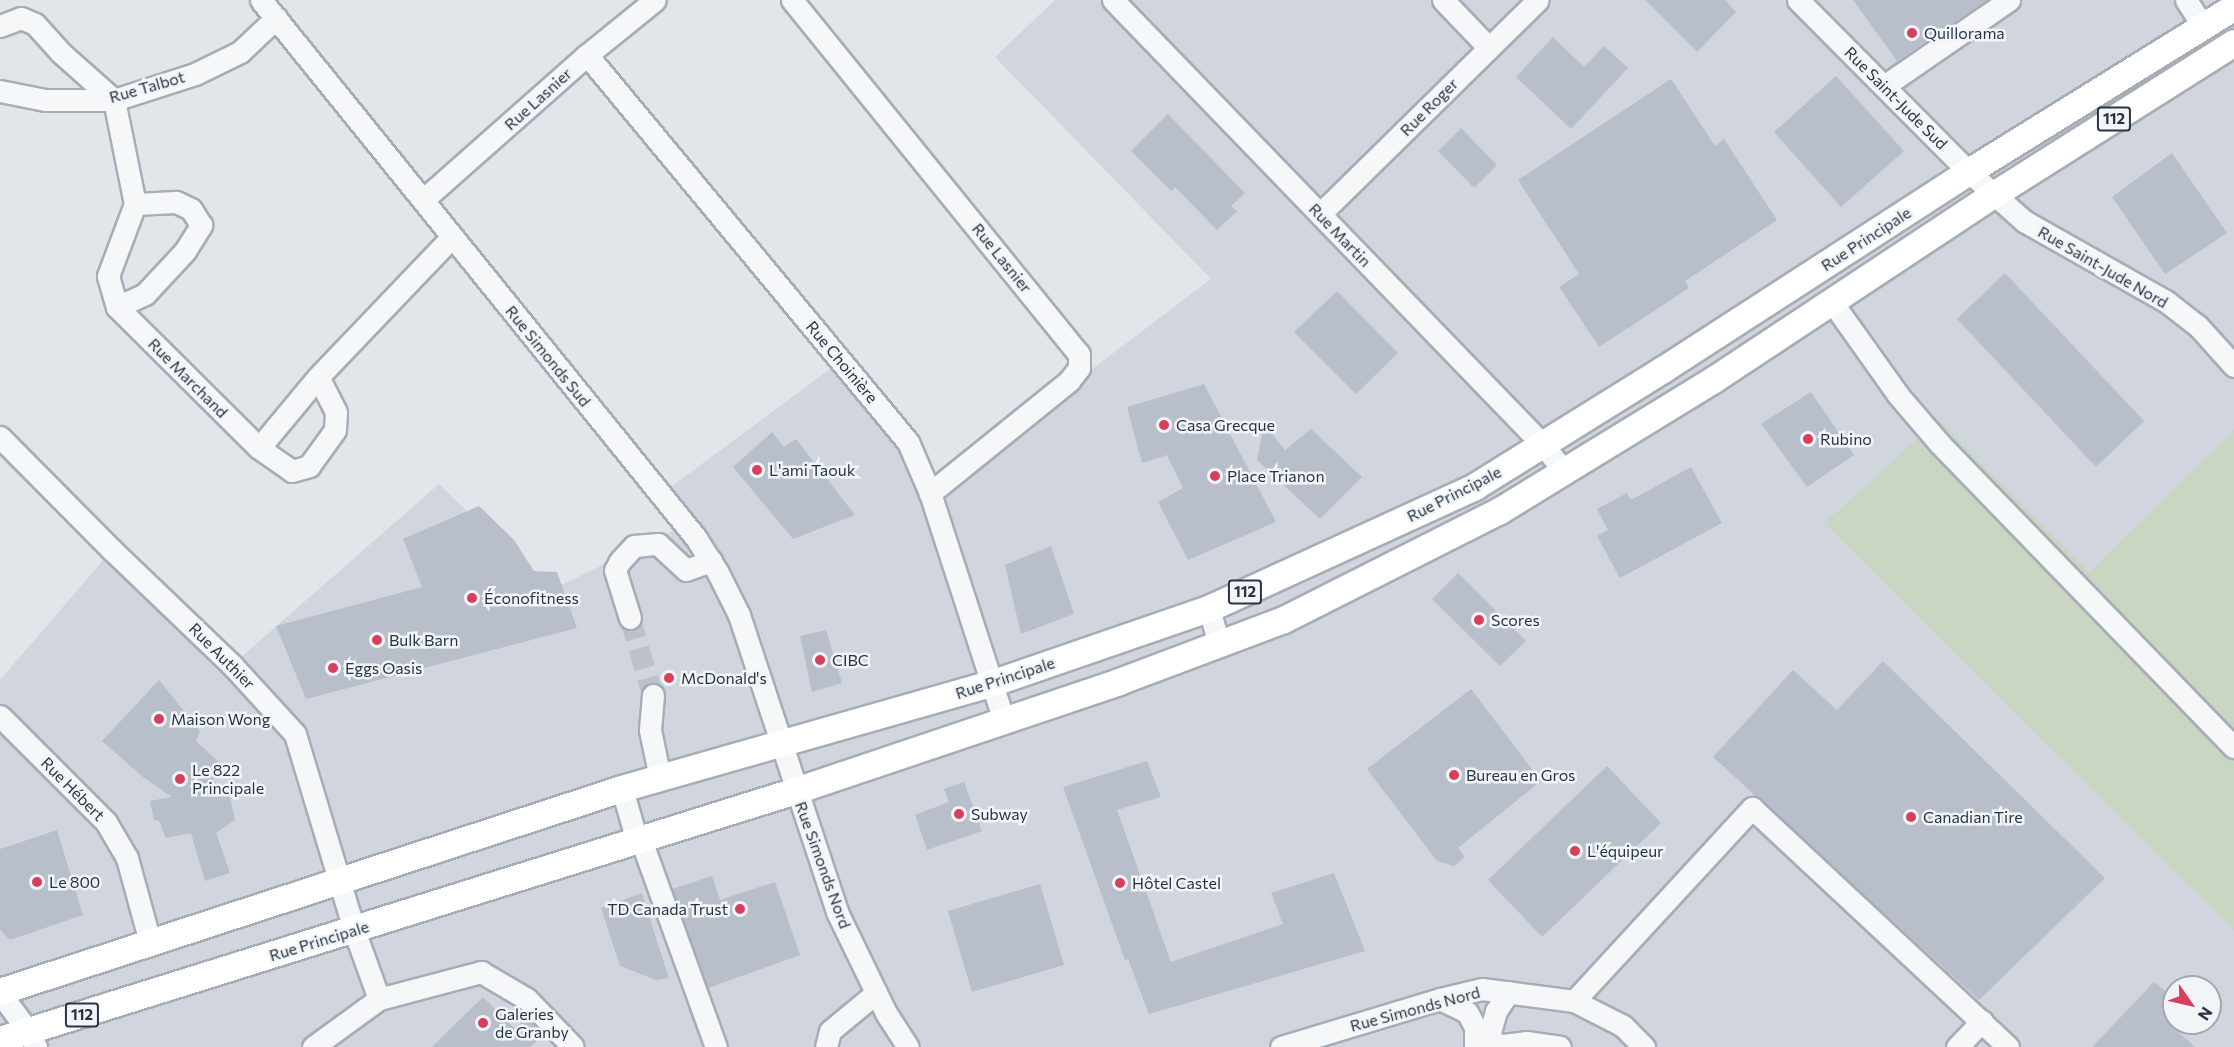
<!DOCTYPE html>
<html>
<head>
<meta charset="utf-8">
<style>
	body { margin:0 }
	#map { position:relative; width:2234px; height:1047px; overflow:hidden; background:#e2e6eb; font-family:Commissioner,sans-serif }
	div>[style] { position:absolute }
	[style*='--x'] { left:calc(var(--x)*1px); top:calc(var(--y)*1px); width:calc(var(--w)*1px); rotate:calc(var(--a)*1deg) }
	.built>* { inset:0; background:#d0d5de }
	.green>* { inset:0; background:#c8d6c2 }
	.building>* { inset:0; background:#b9bfca }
	.minor-tunnel>* { height:21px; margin-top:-10.5px; transform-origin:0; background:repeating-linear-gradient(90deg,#bdc2ca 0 21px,transparent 0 31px) }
	.roads { filter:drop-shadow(2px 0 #a6adb6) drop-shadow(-2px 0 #a6adb6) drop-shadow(0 2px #a6adb6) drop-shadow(0 -2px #a6adb6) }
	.minor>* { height:21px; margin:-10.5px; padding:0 10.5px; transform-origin:10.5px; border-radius:10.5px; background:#f5f7f9 }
	.major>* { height:26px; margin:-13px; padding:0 13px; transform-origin:13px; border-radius:13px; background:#fff }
	.dots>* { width:16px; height:16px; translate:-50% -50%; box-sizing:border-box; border:3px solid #f2f5f8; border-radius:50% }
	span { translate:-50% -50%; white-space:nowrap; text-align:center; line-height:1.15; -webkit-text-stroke:5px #f2f5f8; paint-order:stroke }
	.shield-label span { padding:2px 4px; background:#f2f5f8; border:2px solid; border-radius:4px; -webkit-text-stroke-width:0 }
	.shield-label { font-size:15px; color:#283445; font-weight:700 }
	.poi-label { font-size:16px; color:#283445 }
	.left { translate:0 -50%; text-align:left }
	.right { translate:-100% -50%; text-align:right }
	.street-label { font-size:16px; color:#283445 }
	.north { position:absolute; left:2162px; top:975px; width:60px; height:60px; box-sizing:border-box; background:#f2f5f8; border:2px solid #a1a8b0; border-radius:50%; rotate:124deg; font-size:16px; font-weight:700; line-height:24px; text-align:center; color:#283445 }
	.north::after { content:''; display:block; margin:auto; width:21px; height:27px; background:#d83f5d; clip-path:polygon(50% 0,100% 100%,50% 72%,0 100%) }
</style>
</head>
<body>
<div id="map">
	<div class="built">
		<div style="clip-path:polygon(evenodd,1055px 0,2234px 0,2234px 1047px,0 1047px,0 680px,112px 550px,232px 665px,439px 484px,549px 591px,679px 528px,660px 495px,841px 361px,930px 492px,1211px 279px,995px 57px,1055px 0,2174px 987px,2210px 987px,2210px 1023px,2174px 1023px,2174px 987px)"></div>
	</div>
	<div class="green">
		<div style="clip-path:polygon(1939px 420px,2089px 573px,2234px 430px,2234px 930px,1824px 523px)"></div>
	</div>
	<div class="building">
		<div style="clip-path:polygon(1645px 0,1725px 0,1736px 12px,1697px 52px)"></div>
		<div style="clip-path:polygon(1853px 0,1987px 0,1897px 61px)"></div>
		<div style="clip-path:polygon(1553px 37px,1584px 67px,1604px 46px,1628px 68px,1571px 129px,1516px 77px)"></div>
		<div style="clip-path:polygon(1836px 76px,1904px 151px,1841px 207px,1774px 132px)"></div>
		<div style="clip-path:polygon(1671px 79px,1715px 146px,1724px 139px,1777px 220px,1685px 281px,1689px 288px,1599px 347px,1559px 287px,1579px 274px,1518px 180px)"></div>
		<div style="clip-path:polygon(1168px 114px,1245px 193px,1231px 206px,1237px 211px,1217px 230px,1175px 187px,1171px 191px,1131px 151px)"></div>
		<div style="clip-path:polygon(1461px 128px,1497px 165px,1474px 188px,1438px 151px)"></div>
		<div style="clip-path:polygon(2172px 153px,2227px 233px,2165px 274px,2112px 197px)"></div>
		<div style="clip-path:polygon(2005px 273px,2144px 421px,2096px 467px,1957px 319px)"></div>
		<div style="clip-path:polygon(1337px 291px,1398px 353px,1356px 394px,1294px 332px)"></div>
		<div style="clip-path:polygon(1204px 384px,1276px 522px,1188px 560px,1158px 502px,1183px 488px,1167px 455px,1142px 463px,1127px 407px)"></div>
		<div style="clip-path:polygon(1811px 392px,1854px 455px,1807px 487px,1761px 424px)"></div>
		<div style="clip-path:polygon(1264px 424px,1285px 450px,1311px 429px,1362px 477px,1320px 519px,1257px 460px)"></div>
		<div style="clip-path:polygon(772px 432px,784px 447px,796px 439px,855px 515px,793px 539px,733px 467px)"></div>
		<div style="clip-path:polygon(1691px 467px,1722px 523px,1620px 578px,1597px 536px,1608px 530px,1597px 509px,1627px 493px,1631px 500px)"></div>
		<div style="clip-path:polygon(479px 506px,514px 540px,534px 571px,557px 572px,577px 628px,306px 699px,276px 626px,422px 587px,403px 539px)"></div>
		<div style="clip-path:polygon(1051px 546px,1074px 614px,1021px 634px,1005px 565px)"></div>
		<div style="clip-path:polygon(1458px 573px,1526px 641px,1500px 666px,1432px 599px)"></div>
		<div style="clip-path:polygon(826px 630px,842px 683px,812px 692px,800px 636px)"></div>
		<div style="clip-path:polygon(1883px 661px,2105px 878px,1979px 1000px,1713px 757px,1793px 670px,1837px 710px)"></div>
		<div style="clip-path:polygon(159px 680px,200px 731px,196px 741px,222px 765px,213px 781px,228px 789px,235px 820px,216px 833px,230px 873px,205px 881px,191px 833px,166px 838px,159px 821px,154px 820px,150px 801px,172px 797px,143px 777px,102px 741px)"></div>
		<div style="clip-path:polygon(1471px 689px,1541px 781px,1458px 848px,1465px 857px,1454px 866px,1437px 861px,1367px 769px)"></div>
		<div style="clip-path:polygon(1147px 761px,1161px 797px,1117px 810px,1171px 962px,1283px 924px,1271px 893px,1334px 873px,1365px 951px,1149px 1014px,1128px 959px,1125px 960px,1063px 787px)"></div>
		<div style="clip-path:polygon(1607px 766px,1661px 823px,1542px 937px,1488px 880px)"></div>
		<div style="clip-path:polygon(964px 782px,982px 831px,927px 850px,915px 815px,949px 802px,944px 789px)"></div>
		<div style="clip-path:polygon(57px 830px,83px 915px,10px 940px,0 930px,0 849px)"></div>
		<div style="clip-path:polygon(712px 876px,720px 900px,775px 882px,800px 955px,708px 988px,672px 889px)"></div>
		<div style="clip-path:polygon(1040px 884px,1064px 965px,972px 992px,948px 911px)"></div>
		<div style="clip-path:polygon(642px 893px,645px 904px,669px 978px,656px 980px,620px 966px,601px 908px)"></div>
		<div style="clip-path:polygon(2154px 982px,2174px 998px,2174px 1028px,2195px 1047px,2092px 1047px)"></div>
		<div style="clip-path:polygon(483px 997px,515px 1029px,526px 1017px,543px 1035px,530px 1047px,432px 1047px)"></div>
	</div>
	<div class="minor-tunnel">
		<div style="--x:630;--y:618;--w:80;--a:73.4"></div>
	</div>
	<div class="roads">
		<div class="minor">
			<div style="--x:261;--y:0;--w:692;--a:51.04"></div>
			<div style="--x:696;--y:538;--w:41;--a:57.8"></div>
			<div style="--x:718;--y:573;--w:47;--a:63.4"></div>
			<div style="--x:739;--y:615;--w:313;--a:71.7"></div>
			<div style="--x:837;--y:912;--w:112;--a:64.1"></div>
			<div style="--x:886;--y:1013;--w:40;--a:57.1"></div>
			<div style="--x:792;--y:0;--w:456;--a:51"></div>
			<div style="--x:1079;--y:354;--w:14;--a:90"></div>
			<div style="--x:1079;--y:368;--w:16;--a:128"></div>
			<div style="--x:1069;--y:381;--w:179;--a:141.1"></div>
			<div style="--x:1113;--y:0;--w:619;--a:45.98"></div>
			<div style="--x:1543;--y:445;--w:33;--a:51"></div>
			<div style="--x:1443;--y:0;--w:66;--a:46.2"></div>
			<div style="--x:1798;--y:0;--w:243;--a:45.2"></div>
			<div style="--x:1969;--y:172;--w:74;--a:41.7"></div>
			<div style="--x:2024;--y:221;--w:164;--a:29.5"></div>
			<div style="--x:2167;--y:302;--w:39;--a:38"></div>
			<div style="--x:2198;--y:326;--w:54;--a:48"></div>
			<div style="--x:2186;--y:0;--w:33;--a:57"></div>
			<div style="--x:0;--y:26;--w:22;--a:-21"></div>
			<div style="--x:21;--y:18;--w:15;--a:23"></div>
			<div style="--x:35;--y:24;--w:38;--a:48"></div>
			<div style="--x:60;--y:52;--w:72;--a:41.6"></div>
			<div style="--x:114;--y:100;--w:106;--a:78.6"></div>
			<div style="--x:135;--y:204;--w:77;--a:110.6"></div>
			<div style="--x:108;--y:276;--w:32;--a:74"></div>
			<div style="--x:117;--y:307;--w:200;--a:44.8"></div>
			<div style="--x:259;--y:448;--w:92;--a:-50.3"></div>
			<div style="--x:318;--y:377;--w:194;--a:-46.3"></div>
			<div style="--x:587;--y:55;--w:503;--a:50.33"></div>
			<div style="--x:908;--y:442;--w:56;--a:66.7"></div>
			<div style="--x:930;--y:493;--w:240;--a:72"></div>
			<div style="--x:1884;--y:86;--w:152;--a:-34.5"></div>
			<div style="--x:0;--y:91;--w:46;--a:11.3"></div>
			<div style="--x:45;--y:100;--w:69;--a:0"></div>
			<div style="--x:114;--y:100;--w:85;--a:-17.8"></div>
			<div style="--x:195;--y:74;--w:50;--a:-26.1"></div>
			<div style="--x:240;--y:52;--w:50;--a:-43.4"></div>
			<div style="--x:423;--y:200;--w:219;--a:-41.5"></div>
			<div style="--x:587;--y:55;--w:87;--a:-39"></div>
			<div style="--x:1320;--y:214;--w:305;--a:-44.5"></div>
			<div style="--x:1832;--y:302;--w:114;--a:54.6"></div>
			<div style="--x:1898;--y:395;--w:65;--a:49.4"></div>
			<div style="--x:1940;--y:444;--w:422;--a:45.9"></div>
			<div style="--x:117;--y:307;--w:31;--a:-25"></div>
			<div style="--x:145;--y:294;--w:59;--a:-47.1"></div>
			<div style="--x:185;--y:251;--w:31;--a:-58"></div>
			<div style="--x:201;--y:225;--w:19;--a:-122"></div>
			<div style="--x:191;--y:209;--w:17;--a:-155"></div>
			<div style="--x:176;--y:202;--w:41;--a:177.2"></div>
			<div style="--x:0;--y:437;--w:159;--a:45.3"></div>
			<div style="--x:112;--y:550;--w:166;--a:43.8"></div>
			<div style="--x:232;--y:665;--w:93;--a:47.6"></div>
			<div style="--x:295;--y:734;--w:205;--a:73.2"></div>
			<div style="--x:354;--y:930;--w:73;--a:70.1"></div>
			<div style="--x:259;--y:448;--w:40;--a:34.9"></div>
			<div style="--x:292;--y:471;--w:18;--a:-16"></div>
			<div style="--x:309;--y:466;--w:44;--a:-54.2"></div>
			<div style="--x:335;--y:430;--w:18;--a:-87"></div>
			<div style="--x:336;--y:412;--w:39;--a:-117"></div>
			<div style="--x:1209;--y:609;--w:36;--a:74"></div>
			<div style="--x:630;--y:618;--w:50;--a:-107.4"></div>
			<div style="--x:615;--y:570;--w:10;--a:-61"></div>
			<div style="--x:620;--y:561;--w:21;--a:-47"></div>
			<div style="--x:634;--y:546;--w:24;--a:-5"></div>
			<div style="--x:658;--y:544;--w:38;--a:43"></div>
			<div style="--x:686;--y:570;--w:27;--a:-20"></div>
			<div style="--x:653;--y:695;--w:35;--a:95"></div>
			<div style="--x:650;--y:730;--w:49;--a:78.2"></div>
			<div style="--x:0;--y:716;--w:150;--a:45"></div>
			<div style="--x:106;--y:822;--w:42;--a:59.7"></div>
			<div style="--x:127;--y:858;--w:87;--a:74.7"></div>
			<div style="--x:622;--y:789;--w:54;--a:73.9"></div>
			<div style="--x:641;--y:840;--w:220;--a:70.1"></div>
			<div style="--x:0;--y:993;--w:47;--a:53.6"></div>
			<div style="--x:28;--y:1031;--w:18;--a:63"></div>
			<div style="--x:1440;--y:999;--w:30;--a:26"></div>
			<div style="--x:1467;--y:1012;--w:17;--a:62"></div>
			<div style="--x:1475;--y:1027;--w:20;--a:90"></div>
			<div style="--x:1574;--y:1001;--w:263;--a:-47.3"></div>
			<div style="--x:1752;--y:808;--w:350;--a:43"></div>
			<div style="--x:1493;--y:1045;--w:13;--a:-103"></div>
			<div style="--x:1490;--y:1032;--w:22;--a:-74"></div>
			<div style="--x:1496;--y:1011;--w:23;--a:-56"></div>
			<div style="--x:313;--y:1047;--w:82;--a:-36"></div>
			<div style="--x:379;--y:999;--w:106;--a:-14.8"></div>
			<div style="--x:481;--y:972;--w:53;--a:30.4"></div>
			<div style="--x:527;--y:999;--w:66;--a:46.2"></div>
			<div style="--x:826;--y:1047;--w:16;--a:-76"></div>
			<div style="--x:830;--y:1031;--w:60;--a:-39.6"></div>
			<div style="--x:1281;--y:1047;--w:166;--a:-16.8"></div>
			<div style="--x:1440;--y:999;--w:43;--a:-13.4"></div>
			<div style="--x:1482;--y:989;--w:93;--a:7.4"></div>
			<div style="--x:1574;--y:1001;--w:55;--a:27"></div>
			<div style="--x:1623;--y:1026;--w:30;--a:45"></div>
			<div style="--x:1486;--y:1047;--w:40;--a:-7.1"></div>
			<div style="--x:1526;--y:1042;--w:34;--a:8"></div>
			<div style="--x:1957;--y:1047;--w:36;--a:-46"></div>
		</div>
		<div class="major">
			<div style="--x:0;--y:992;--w:654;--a:-18.07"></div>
			<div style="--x:622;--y:789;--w:384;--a:-15.9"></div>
			<div style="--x:991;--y:684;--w:231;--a:-19"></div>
			<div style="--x:1209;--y:609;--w:293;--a:-24.6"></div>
			<div style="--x:1475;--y:487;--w:221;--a:-31.9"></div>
			<div style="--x:1663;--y:370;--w:364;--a:-32.9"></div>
			<div style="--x:1969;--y:172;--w:312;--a:-31.8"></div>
			<div style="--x:0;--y:1040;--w:834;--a:-17.37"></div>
			<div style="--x:796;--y:791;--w:341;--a:-18.6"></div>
			<div style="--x:1119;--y:682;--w:176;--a:-20.6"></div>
			<div style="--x:1284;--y:620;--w:242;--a:-26.8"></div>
			<div style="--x:1500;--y:511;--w:251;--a:-31.5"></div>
			<div style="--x:1714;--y:380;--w:336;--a:-33.5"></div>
			<div style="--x:1994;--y:195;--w:284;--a:-32.3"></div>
		</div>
	</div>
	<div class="dots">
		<div style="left:1912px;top:33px;background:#d83f5d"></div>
		<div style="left:1164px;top:425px;background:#d83f5d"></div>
		<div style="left:1808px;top:439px;background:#d83f5d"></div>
		<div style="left:757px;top:470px;background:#d83f5d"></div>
		<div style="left:1215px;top:476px;background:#d83f5d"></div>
		<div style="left:472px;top:598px;background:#d83f5d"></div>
		<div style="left:1479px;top:620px;background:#d83f5d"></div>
		<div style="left:377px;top:640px;background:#d83f5d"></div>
		<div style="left:820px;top:660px;background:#d83f5d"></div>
		<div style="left:333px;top:668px;background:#d83f5d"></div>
		<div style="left:669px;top:678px;background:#d83f5d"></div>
		<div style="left:159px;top:719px;background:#d83f5d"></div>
		<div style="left:1454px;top:775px;background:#d83f5d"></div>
		<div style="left:180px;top:779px;background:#d83f5d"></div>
		<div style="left:959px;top:814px;background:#d83f5d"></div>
		<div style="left:1911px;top:817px;background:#d83f5d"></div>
		<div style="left:1575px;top:851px;background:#d83f5d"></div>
		<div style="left:37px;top:882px;background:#d83f5d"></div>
		<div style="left:1120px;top:883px;background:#d83f5d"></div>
		<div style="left:740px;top:909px;background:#d83f5d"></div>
		<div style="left:483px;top:1023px;background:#d83f5d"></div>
	</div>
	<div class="shield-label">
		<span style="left:2114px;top:119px">112</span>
		<span style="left:1245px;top:592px">112</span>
		<span style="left:82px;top:1015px">112</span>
	</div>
	<div class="poi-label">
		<span class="left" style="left:1924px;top:33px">Quillorama</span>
		<span class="left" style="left:1176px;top:425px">Casa Grecque</span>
		<span class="left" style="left:1820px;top:439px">Rubino</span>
		<span class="left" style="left:769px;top:470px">L'ami Taouk</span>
		<span class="left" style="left:1227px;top:476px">Place Trianon</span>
		<span class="left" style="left:484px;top:598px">Éconofitness</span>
		<span class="left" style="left:1491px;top:620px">Scores</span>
		<span class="left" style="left:389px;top:640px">Bulk Barn</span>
		<span class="left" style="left:832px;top:660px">CIBC</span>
		<span class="left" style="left:345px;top:668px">Eggs Oasis</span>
		<span class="left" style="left:681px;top:678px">McDonald's</span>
		<span class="left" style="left:171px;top:719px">Maison Wong</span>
		<span class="left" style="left:192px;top:779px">Le 822<br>Principale</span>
		<span class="left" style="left:1466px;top:775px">Bureau en Gros</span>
		<span class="left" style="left:971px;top:814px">Subway</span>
		<span class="left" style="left:1923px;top:817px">Canadian Tire</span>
		<span class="left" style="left:1587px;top:851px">L'équipeur</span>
		<span class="left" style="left:49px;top:882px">Le 800</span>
		<span class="left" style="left:1132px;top:883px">Hôtel Castel</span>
		<span class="right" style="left:728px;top:909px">TD Canada Trust</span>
		<span class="left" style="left:495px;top:1023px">Galeries<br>de Granby</span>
	</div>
	<div class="street-label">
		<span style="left:147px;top:87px;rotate:-16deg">Rue Talbot</span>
		<span style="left:1896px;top:98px;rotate:45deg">Rue Saint-Jude Sud</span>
		<span style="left:538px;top:99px;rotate:-42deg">Rue Lasnier</span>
		<span style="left:1429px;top:107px;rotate:-45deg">Rue Roger</span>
		<span style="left:1340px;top:235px;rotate:46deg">Rue Martin</span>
		<span style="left:1866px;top:239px;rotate:-33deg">Rue Principale</span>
		<span style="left:1002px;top:258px;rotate:51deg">Rue Lasnier</span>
		<span style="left:2103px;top:267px;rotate:30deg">Rue Saint-Jude Nord</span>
		<span style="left:548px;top:356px;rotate:51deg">Rue Simonds Sud</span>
		<span style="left:842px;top:362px;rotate:50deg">Rue Choinière</span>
		<span style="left:188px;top:378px;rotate:45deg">Rue Marchand</span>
		<span style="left:1454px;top:494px;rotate:-27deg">Rue Principale</span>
		<span style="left:222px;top:656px;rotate:45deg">Rue Authier</span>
		<span style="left:1005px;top:678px;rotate:-18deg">Rue Principale</span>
		<span style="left:73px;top:789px;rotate:45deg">Rue Hébert</span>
		<span style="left:823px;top:865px;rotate:70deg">Rue Simonds Nord</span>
		<span style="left:319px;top:941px;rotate:-17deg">Rue Principale</span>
		<span style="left:1415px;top:1009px;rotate:-15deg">Rue Simonds Nord</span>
	</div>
	<div class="north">N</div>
</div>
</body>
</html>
